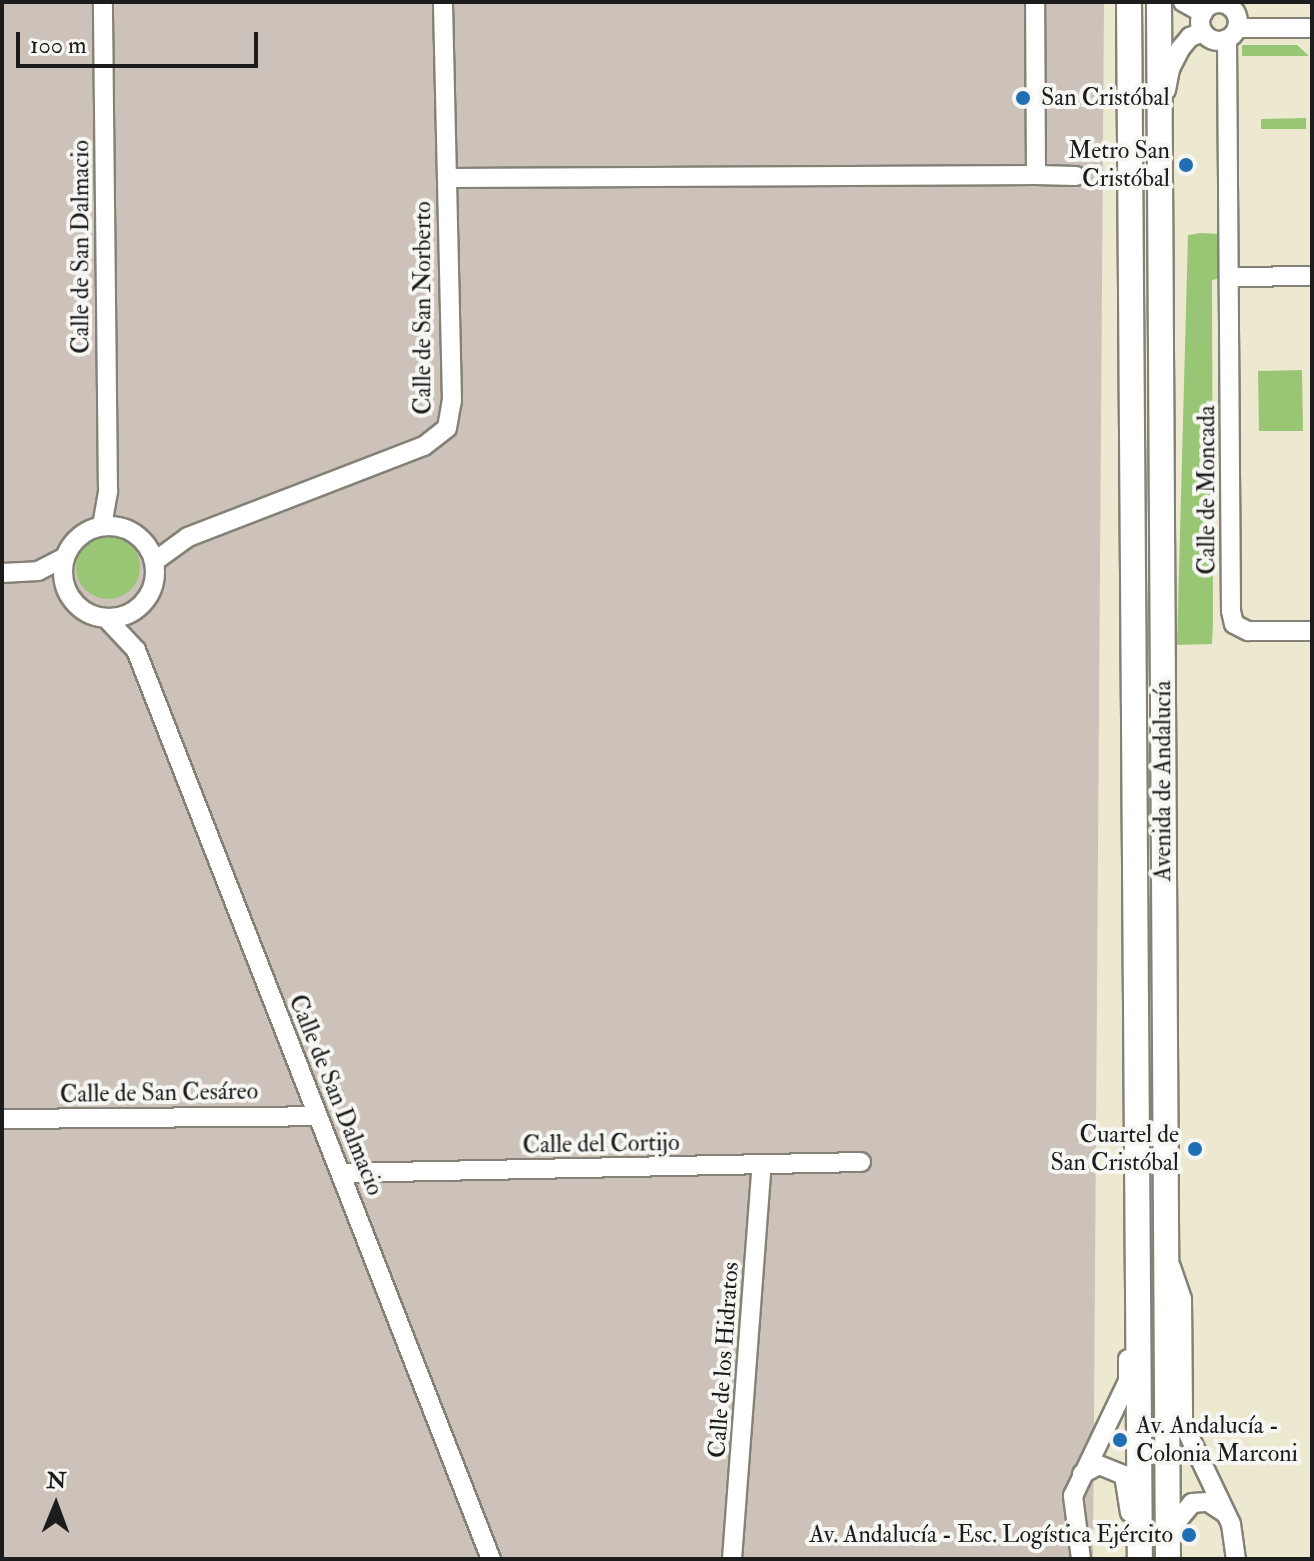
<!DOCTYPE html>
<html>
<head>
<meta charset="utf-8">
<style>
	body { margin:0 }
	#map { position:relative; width:1314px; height:1561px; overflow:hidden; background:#ede9d1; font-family:"IM FELL Double Pica",serif }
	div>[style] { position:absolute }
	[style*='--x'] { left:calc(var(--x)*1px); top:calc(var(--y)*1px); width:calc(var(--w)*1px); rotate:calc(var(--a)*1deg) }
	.industrial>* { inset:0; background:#ccc2b9 }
	.green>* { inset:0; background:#98c674 }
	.round { border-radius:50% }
	.roads { filter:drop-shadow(2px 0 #848276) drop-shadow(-2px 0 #848276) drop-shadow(0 2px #848276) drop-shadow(0 -2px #848276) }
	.minor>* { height:18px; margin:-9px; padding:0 9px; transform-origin:9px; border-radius:9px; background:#fff }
	.minor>.ring { margin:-9px; padding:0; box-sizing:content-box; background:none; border:18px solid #fff; border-radius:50% }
	.major>* { height:24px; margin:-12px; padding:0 12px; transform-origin:12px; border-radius:12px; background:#fff }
	.dots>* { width:22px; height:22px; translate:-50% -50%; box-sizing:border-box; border:4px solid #f6f6f2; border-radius:50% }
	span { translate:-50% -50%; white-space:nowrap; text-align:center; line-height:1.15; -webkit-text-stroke:8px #f6f6f2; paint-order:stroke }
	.poi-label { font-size:24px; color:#1c1c1c }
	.left { translate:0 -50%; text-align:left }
	.right { translate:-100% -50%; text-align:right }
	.street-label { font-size:24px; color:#1c1c1c }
	.frame { position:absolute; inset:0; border:4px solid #1c1c1c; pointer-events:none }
	.north { position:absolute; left:16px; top:1465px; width:80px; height:80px; -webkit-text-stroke:6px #f6f6f2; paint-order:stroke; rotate:1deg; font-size:22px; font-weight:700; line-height:32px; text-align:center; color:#1c1c1c }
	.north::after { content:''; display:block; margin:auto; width:28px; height:36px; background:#1c1c1c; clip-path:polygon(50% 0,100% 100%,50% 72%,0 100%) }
	.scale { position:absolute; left:16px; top:32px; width:242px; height:36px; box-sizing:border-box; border:4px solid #1c1c1c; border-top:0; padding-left:10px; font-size:24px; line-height:28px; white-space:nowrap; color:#1c1c1c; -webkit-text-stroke:6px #f6f6f2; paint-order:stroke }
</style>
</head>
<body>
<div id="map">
	<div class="industrial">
		<div style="clip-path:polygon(2px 2px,1104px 2px,1093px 1559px,2px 1559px)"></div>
	</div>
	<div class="green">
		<div style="clip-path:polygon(1242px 45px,1297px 45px,1309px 56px,1242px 56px)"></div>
		<div style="clip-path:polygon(1306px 118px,1306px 129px,1261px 129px,1261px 119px)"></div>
		<div style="clip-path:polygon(1201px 233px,1221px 234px,1222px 278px,1212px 280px,1213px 622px,1212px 644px,1177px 645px,1188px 235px)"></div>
		<div style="clip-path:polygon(1302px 370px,1303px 431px,1259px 431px,1258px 371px)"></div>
		<div class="round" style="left:76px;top:535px;width:64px;height:64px"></div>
	</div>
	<div class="roads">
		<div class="minor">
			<div style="--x:1183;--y:2;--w:23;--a:29"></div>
			<div class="ring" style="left:1200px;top:3px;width:20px;height:20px"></div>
			<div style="--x:1237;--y:28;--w:75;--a:0"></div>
			<div style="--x:1227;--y:39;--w:572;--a:89.6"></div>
			<div style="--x:1231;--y:611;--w:13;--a:77"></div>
			<div style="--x:1234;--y:624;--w:16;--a:27"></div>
			<div style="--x:1248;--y:631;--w:64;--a:0"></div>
			<div style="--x:1166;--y:90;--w:21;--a:-79"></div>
			<div style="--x:1170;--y:69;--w:22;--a:-63"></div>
			<div style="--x:1180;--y:49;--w:16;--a:-50"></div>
			<div style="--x:1190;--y:37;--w:14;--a:-21"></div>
			<div style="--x:1036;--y:175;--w:40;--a:1.4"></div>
			<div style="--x:447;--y:178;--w:589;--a:-0.29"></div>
			<div style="--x:1036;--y:175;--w:173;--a:-90.3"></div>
			<div style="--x:1232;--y:277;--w:80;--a:-0.7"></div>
			<div style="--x:102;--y:526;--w:36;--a:-80"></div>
			<div style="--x:108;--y:491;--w:489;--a:-90.6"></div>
			<div class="ring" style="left:63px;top:526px;width:74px;height:74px"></div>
			<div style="--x:155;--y:561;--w:41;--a:-36"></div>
			<div style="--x:188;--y:537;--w:253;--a:-21.1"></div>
			<div style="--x:424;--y:446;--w:29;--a:-38"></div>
			<div style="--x:447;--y:428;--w:27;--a:-80"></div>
			<div style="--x:452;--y:401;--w:399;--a:-91.3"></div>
			<div style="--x:2;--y:573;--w:36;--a:-3"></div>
			<div style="--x:38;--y:571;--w:29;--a:-27"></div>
			<div style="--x:106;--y:618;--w:44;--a:46.8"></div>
			<div style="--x:136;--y:650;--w:976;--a:68.67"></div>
			<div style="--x:2;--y:1119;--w:315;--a:-0.5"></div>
			<div style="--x:342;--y:1173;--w:519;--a:-1.21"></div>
			<div style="--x:1171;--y:1267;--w:34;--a:71"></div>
			<div style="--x:1182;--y:1299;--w:124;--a:89.5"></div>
			<div style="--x:1183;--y:1423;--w:112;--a:64.6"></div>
			<div style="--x:1231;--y:1524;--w:35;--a:82"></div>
			<div style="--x:1082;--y:1474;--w:19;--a:-28"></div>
			<div style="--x:1099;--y:1465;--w:27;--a:22"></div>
			<div style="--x:1124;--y:1475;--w:38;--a:81"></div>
			<div style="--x:1168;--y:1532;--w:38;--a:-50"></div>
			<div style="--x:1192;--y:1503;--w:16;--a:-4"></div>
			<div style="--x:1208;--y:1502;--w:20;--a:33"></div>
			<div style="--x:732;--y:1559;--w:396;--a:-85.7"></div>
			<div style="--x:1081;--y:1559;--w:64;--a:-97.2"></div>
			<div style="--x:1073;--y:1496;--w:127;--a:-64.4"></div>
			<div style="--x:1128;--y:1381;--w:22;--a:-90"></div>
		</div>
		<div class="major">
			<div style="--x:1129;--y:2;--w:1557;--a:89.6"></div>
			<div style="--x:1159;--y:2;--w:1557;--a:89.67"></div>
		</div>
	</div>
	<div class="dots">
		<div style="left:1023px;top:98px;background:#1f6fb2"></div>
		<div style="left:1186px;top:165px;background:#1f6fb2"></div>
		<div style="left:1195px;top:1149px;background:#1f6fb2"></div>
		<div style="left:1120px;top:1440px;background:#1f6fb2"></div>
		<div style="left:1189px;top:1535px;background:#1f6fb2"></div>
	</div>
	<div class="poi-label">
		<span class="left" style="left:1041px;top:98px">San Cristóbal</span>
		<span class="right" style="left:1170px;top:165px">Metro San<br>Cristóbal</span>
		<span class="right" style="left:1179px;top:1149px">Cuartel de<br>San Cristóbal</span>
		<span class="left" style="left:1136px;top:1440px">Av. Andalucía -<br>Colonia Marconi</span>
		<span class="right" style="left:1173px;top:1535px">Av. Andalucía - Esc. Logística Ejército</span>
	</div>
	<div class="street-label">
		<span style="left:81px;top:247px;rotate:-90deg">Calle de San Dalmacio</span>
		<span style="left:423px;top:308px;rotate:-90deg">Calle de San Norberto</span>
		<span style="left:1207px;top:490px;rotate:-90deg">Calle de Moncada</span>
		<span style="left:1163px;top:781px;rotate:-90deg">Avenida de Andalucía</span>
		<span style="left:159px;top:1093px;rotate:-1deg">Calle de San Cesáreo</span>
		<span style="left:336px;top:1095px;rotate:68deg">Calle de San Dalmacio</span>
		<span style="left:601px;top:1144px;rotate:-1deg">Calle del Cortijo</span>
		<span style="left:724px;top:1360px;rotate:-86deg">Calle de los Hidratos</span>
	</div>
	<div class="frame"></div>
	<div class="north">N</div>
	<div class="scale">100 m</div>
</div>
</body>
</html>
